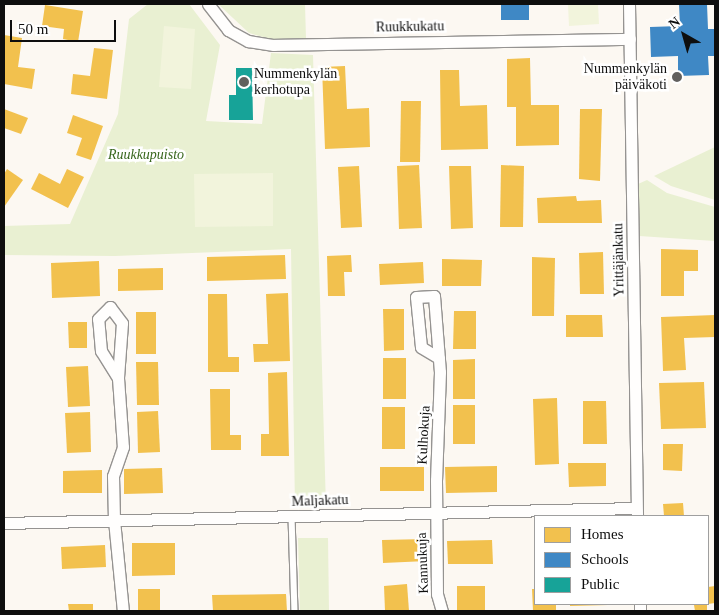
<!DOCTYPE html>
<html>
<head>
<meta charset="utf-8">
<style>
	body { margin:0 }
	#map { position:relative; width:719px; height:615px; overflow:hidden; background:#fcf8f2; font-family:Georgia,serif }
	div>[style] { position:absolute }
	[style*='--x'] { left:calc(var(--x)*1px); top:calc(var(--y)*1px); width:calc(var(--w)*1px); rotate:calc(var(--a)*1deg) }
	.green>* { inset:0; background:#e9f0d2 }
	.pitch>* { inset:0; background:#f2f4dc }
	.homes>* { inset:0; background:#f2c14e }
	.schools>* { inset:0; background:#3f88c5 }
	.public>* { inset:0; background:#17a398 }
	.roads { filter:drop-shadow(1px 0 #959391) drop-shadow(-1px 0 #959391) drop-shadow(0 1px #959391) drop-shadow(0 -1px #959391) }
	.service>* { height:5.5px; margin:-2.75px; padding:0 2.75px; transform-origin:2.75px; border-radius:2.75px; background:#fffefd }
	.minor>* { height:11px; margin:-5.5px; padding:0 5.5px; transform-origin:5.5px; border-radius:5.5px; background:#fffefd }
	.dots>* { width:14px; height:14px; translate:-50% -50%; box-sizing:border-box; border:2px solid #fff; border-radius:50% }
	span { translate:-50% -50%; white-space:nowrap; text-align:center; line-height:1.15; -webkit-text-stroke:5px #fff; paint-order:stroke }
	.street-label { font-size:14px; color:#0e0e0e }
	.poi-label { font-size:14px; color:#0e0e0e }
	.right { translate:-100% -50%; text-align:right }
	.left { translate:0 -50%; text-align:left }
	.park-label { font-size:14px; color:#38671d; font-style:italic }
	.frame { position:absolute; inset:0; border:5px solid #0e0e0e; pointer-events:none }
	.legend { position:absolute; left:534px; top:515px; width:175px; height:90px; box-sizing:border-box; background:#fff; border:1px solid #9f9f9f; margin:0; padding:6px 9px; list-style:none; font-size:15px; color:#0e0e0e }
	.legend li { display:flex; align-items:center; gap:10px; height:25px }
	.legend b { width:25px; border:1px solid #9f9f9f }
	.north { position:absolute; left:659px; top:10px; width:50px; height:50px; -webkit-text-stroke:4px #fff; paint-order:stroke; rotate:322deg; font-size:14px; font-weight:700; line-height:20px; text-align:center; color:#0e0e0e }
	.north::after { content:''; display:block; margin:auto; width:18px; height:22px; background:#0e0e0e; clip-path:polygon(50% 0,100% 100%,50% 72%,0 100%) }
	.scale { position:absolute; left:10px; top:20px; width:106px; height:22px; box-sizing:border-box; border:2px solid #0e0e0e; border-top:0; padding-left:6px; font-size:15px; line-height:18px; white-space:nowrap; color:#0e0e0e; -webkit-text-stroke:4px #fff; paint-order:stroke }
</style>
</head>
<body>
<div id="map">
	<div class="green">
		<div style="clip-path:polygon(148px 4px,189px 4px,220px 45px,206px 121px,262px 124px,271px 53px,313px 55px,326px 507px,295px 508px,291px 249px,115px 256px,4px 255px,4px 226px,70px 224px,118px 114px,129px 19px)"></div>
		<div style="clip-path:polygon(218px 4px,305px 4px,306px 39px,274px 40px,249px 33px)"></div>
		<div style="clip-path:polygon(715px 147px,715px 200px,671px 186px,654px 176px)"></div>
		<div style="clip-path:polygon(647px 180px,667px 193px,715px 207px,715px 241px,639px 236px,638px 184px)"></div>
		<div style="clip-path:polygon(298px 538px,328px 538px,329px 611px,300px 611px)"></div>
	</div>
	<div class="pitch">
		<div style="clip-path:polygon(598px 4px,599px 24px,569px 26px,568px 5px)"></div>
		<div style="clip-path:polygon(164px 26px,195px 29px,191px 89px,159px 87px)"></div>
		<div style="clip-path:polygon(273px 173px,273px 226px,195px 227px,194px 174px)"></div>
	</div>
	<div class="homes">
		<div style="clip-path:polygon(45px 5px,83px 11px,78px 42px,63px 39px,64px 29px,42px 26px)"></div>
		<div style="clip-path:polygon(4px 35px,22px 38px,18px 67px,35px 69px,32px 89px,4px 84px)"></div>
		<div style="clip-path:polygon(94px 48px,113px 50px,107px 99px,71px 94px,73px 74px,90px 76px)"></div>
		<div style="clip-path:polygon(530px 58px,531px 105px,559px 105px,559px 145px,516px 146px,516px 107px,507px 107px,507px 59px)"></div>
		<div style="clip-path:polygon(345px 66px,347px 109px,369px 108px,370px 147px,325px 149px,322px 67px)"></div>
		<div style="clip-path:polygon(440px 70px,459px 70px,460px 106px,487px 105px,488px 149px,441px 150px)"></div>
		<div style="clip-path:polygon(401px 101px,421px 101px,420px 162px,400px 162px)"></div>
		<div style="clip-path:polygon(4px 109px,28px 118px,21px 134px,4px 128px)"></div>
		<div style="clip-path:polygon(580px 109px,602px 109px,600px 181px,579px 179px)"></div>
		<div style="clip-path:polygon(73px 115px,103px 126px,91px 160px,76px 155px,82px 138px,67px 133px)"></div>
		<div style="clip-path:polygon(419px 165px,422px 228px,399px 229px,397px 166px)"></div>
		<div style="clip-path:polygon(501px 165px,524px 166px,523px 227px,500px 227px)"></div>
		<div style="clip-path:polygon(359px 166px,362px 227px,341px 228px,338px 167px)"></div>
		<div style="clip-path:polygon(449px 166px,471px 166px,473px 228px,451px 229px)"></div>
		<div style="clip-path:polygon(7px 169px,23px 180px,4px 207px,4px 174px)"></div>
		<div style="clip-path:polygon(67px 169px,84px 177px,68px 208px,31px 189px,39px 173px,60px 184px)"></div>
		<div style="clip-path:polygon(576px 196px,577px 201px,601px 200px,602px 223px,538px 223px,537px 198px)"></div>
		<div style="clip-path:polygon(661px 249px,698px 250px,698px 271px,684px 271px,684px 296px,661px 296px)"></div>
		<div style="clip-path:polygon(603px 252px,604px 294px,580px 294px,579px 253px)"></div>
		<div style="clip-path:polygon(285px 255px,286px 279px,207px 281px,207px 257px)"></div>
		<div style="clip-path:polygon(351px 255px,352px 272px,344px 272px,345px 296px,328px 296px,327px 256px)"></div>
		<div style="clip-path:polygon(532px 257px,555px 258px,554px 316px,532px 316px)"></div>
		<div style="clip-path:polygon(442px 259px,482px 260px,481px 286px,442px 286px)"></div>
		<div style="clip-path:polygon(99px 261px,100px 296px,52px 298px,51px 263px)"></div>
		<div style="clip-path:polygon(423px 262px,424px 283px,380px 285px,379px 264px)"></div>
		<div style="clip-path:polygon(163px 268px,163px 290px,118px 291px,118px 269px)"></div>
		<div style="clip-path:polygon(288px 293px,290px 361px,254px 362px,253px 344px,268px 344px,266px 294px)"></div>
		<div style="clip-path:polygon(208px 294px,227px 294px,228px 357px,239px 357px,239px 372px,208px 372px)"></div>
		<div style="clip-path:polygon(383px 309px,404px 309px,404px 350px,384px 351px)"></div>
		<div style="clip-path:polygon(454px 311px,476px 311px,476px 349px,453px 349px)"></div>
		<div style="clip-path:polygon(136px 312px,156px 312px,156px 354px,136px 354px)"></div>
		<div style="clip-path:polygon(566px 315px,602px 315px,603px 337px,566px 337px)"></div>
		<div style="clip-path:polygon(715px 315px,715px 337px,684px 338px,686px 370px,663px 371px,661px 317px)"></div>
		<div style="clip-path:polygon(68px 322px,87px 322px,87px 348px,69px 348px)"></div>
		<div style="clip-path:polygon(383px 358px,406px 358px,406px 399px,383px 399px)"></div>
		<div style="clip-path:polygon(475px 359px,475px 399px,453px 399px,453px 360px)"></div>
		<div style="clip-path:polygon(136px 362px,158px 362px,159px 405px,137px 405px)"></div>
		<div style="clip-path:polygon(88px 366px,90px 406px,68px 407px,66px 367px)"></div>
		<div style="clip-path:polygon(287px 372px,289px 456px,261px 456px,261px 434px,269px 434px,268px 373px)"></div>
		<div style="clip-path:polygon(704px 382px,706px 428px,661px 429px,659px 383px)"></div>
		<div style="clip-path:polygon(210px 389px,230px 389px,230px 435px,241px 435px,241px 450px,211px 450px)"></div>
		<div style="clip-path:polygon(557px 398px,559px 464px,535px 465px,533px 399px)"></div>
		<div style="clip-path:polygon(583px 401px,606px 401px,607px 444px,583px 444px)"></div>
		<div style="clip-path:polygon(453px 405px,475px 405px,475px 444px,453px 444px)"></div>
		<div style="clip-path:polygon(382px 407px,405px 407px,405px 449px,382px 449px)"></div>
		<div style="clip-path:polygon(158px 411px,160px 452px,138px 453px,137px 412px)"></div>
		<div style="clip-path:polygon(90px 412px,91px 452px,67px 453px,65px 413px)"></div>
		<div style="clip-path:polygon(663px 444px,683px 444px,682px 471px,663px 470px)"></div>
		<div style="clip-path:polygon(568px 463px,606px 463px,606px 486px,569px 487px)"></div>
		<div style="clip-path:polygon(497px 466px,497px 492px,446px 493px,445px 467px)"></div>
		<div style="clip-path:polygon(380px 467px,424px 467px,424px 491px,380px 491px)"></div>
		<div style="clip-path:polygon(162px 468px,163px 493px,124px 494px,124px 469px)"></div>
		<div style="clip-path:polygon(102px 470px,102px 493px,63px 493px,63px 471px)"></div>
		<div style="clip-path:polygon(683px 503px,684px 516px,664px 516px,663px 504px)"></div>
		<div style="clip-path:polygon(426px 539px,427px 561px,383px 563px,382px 540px)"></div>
		<div style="clip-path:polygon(492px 540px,493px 564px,448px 564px,447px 541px)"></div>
		<div style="clip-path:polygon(132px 543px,175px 543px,175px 575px,132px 576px)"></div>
		<div style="clip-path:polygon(105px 545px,106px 567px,62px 569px,61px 547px)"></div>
		<div style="clip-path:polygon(407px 584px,409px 611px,385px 611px,384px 586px)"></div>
		<div style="clip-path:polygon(457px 586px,485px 586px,485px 611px,457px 611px)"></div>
		<div style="clip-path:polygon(715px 586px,715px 603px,708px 604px,708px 587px)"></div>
		<div style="clip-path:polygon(138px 589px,160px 589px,160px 611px,138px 611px)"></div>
		<div style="clip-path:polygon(532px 589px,535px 589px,535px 604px,556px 604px,556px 611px,533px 611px)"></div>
		<div style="clip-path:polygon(286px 594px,287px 611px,213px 611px,212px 595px)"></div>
		<div style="clip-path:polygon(68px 604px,93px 604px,93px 611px,69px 611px)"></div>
		<div style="clip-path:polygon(570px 604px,608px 604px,608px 605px,570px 606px)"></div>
		<div style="clip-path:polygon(707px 604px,707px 611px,695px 611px,694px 605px)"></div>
	</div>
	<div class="schools">
		<div style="clip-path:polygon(501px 4px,529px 4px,529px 20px,501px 20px)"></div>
		<div style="clip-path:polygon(679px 4px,707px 4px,708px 29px,715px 29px,715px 56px,708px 56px,709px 75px,678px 76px,678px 56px,651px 57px,650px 27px,680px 26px)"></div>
	</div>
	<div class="public">
		<div style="clip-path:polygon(236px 68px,252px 68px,253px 120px,229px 120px,229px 95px,236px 95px)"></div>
	</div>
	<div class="roads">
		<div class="service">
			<div style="--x:292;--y:517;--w:94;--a:88.2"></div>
		</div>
		<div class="minor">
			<div style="--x:208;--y:4;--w:33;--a:52"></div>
			<div style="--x:228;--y:30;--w:23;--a:29"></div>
			<div style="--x:248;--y:41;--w:26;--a:9"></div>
			<div style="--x:274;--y:45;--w:356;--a:-1"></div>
			<div style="--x:629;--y:4;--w:512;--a:89.1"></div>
			<div style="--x:439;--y:358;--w:21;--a:-149"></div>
			<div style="--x:421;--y:347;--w:50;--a:-95.7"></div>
			<div style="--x:416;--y:297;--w:18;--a:-3"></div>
			<div style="--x:434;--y:296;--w:76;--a:85.5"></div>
			<div style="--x:440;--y:372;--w:108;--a:92.1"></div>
			<div style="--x:436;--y:480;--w:114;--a:89.5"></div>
			<div style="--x:437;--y:594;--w:18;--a:74"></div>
			<div style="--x:118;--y:378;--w:32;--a:-122"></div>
			<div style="--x:101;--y:351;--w:32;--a:-95"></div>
			<div style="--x:98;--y:319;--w:17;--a:-45"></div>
			<div style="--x:110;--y:307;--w:20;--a:53"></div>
			<div style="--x:122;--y:323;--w:55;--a:94.2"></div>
			<div style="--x:118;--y:378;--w:69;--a:85.9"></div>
			<div style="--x:123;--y:447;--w:31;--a:109"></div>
			<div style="--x:113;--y:476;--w:44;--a:88.7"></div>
			<div style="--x:114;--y:520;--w:91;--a:84.4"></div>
			<div style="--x:4;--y:523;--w:632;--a:-1.36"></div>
			<div style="--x:640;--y:604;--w:7;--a:90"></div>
		</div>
	</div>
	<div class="dots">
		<div style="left:677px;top:77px;background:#61605e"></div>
		<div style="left:244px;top:82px;background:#61605e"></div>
	</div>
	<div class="street-label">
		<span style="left:410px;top:27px;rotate:-1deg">Ruukkukatu</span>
		<span style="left:619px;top:260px;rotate:-91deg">Yrittäjänkatu</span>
		<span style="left:424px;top:435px;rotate:-87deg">Kulhokuja</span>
		<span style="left:320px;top:501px;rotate:-2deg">Maljakatu</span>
		<span style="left:423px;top:563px;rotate:-92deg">Kannukuja</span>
	</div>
	<div class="poi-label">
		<span class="right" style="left:667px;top:77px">Nummenkylän<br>päiväkoti</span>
		<span class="left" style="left:254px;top:82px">Nummenkylän<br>kerhotupa</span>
	</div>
	<div class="park-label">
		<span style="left:146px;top:155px">Ruukkupuisto</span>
	</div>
	<div class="frame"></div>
	<ul class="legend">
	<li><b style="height:14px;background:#f2c14e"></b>Homes</li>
	<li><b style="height:14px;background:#3f88c5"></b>Schools</li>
	<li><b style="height:14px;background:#17a398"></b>Public</li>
	</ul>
	<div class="north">N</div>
	<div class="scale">50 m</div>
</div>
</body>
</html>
